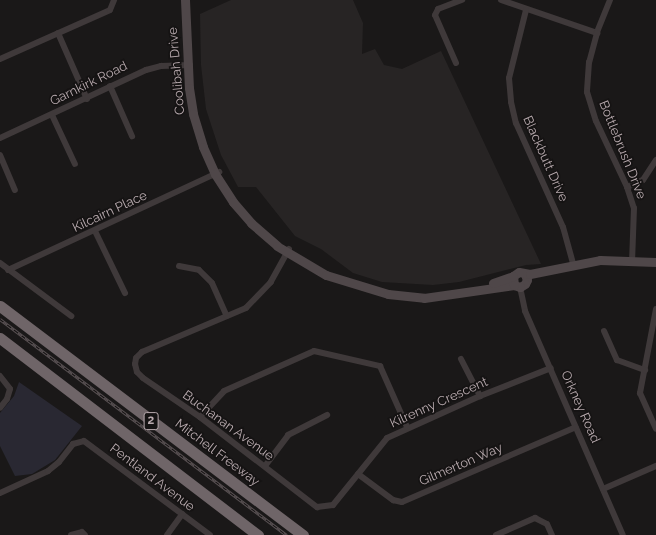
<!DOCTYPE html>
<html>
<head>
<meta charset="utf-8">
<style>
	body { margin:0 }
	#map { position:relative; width:656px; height:535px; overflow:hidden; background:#1a1818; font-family:Raleway,sans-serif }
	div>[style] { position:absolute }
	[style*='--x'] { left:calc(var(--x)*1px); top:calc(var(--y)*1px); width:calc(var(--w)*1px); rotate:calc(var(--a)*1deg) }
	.built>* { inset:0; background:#272424 }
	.green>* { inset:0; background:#292832 }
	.minor>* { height:6px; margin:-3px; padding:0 3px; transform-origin:3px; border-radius:3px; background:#3f393a }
	.secondary>* { height:9px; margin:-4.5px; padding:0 4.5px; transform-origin:4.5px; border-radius:4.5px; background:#4f4749 }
	.motorway>* { height:11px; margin:-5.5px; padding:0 5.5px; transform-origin:5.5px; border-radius:5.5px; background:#6f6568 }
	.rail>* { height:3px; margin-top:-1.5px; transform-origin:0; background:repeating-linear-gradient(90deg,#151313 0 4.5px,#5a5254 0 9px); box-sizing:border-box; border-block:1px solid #5a5254 }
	span { translate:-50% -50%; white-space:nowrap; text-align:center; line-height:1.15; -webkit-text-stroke:3.5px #151313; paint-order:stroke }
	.shield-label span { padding:1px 3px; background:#151313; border:1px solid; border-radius:3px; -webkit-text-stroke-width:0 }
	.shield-label { font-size:12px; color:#b9abaf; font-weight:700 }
	.street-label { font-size:13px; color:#b9abaf }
</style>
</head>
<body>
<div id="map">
	<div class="built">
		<div style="clip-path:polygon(231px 0,353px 0,363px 23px,362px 54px,375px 49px,384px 65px,402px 69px,441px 51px,541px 264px,526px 265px,459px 282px,433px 285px,382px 282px,353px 273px,321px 249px,295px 236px,256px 187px,238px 187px,221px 155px,206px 109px,201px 65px,200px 14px)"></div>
	</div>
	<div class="green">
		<div style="clip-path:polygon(19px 382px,82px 426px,55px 460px,32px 474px,15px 476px,0 446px,0 413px,14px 396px)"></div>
	</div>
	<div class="minor">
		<div style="--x:501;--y:0;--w:102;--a:19"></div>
		<div style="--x:610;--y:0;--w:35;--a:112"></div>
		<div style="--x:597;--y:33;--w:30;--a:105"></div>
		<div style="--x:589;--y:62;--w:30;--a:94"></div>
		<div style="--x:587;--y:92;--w:30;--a:73"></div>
		<div style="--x:596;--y:121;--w:73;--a:64.8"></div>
		<div style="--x:627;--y:187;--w:22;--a:72"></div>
		<div style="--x:634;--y:208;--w:55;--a:92.1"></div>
		<div style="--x:526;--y:10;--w:70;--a:104"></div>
		<div style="--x:509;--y:78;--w:24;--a:85"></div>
		<div style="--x:511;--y:102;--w:22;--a:77"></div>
		<div style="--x:516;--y:123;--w:114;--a:65.7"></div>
		<div style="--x:563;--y:227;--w:41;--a:74.6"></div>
		<div style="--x:58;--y:33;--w:72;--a:66.3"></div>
		<div style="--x:0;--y:59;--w:120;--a:-24"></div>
		<div style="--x:110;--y:10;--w:11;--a:-68"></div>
		<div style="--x:456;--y:63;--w:52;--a:-113.6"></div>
		<div style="--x:435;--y:15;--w:7;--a:-63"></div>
		<div style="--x:438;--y:9;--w:26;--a:-21"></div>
		<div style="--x:110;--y:86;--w:55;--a:66.3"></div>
		<div style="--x:52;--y:115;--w:54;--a:64.9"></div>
		<div style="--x:0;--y:138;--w:161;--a:-25"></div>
		<div style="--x:146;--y:70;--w:16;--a:-15"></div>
		<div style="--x:161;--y:66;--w:29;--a:-2"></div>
		<div style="--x:0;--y:155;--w:38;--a:67"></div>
		<div style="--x:627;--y:187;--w:17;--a:-24"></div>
		<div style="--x:643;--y:180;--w:24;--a:-57"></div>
		<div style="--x:95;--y:231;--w:69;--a:64.2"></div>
		<div style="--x:289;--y:249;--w:38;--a:119"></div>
		<div style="--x:271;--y:282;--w:36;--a:134"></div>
		<div style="--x:246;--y:308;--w:113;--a:157.1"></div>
		<div style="--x:142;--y:352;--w:8;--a:135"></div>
		<div style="--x:136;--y:358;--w:6;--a:99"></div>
		<div style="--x:135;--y:364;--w:8;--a:76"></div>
		<div style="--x:137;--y:372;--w:8;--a:45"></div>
		<div style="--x:143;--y:378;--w:69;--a:34.4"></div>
		<div style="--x:200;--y:417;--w:148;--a:37.6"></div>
		<div style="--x:317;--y:507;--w:16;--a:-7"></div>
		<div style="--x:333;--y:505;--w:86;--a:-51.1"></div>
		<div style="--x:387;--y:438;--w:102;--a:-24.3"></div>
		<div style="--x:480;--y:396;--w:76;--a:-21.5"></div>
		<div style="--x:0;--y:263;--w:89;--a:36.7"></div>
		<div style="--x:179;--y:266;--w:20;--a:11"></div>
		<div style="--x:199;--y:270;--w:18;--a:45"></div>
		<div style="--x:212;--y:283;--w:36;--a:66"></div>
		<div style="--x:8;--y:270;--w:233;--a:-24.9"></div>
		<div style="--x:520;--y:287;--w:25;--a:78"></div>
		<div style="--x:525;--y:311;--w:244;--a:66.4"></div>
		<div style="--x:656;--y:309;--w:86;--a:100.8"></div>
		<div style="--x:640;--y:393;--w:39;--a:66"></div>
		<div style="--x:604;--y:331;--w:32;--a:66"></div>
		<div style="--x:617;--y:360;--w:30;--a:20"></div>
		<div style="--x:461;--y:359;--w:42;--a:62.8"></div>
		<div style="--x:0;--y:376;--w:16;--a:52"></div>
		<div style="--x:10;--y:389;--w:10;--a:107"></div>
		<div style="--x:7;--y:399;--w:11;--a:128"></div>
		<div style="--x:200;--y:417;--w:35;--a:-47"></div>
		<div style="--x:224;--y:391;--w:98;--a:-24"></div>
		<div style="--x:314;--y:351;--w:68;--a:12.8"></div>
		<div style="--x:380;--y:366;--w:67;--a:66.1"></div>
		<div style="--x:265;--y:466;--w:39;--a:-53"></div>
		<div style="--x:288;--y:435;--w:44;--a:-27.1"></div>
		<div style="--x:358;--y:474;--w:44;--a:36.6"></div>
		<div style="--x:393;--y:500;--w:9;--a:13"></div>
		<div style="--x:402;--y:502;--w:189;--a:-23.3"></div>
		<div style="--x:603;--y:489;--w:58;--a:-23.5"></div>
		<div style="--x:0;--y:493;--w:53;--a:-24.6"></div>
		<div style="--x:48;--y:471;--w:14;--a:-39"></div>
		<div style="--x:59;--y:462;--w:23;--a:-52"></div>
		<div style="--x:73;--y:444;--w:11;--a:-15"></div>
		<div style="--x:84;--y:441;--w:157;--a:36.7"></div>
		<div style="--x:71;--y:535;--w:11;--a:-15"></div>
		<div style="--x:82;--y:532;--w:4;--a:45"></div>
		<div style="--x:167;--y:535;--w:26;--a:-54"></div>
		<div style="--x:496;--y:535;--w:43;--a:-23.6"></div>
		<div style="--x:535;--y:518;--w:13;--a:27"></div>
		<div style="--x:547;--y:524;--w:12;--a:66"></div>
	</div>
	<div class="secondary">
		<div style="--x:185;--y:0;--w:88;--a:87.4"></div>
		<div style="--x:189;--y:88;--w:26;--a:81"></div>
		<div style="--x:193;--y:114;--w:34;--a:73"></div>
		<div style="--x:203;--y:147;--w:30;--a:66"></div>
		<div style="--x:215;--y:174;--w:33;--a:57"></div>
		<div style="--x:233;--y:202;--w:28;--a:49"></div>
		<div style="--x:251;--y:223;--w:35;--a:41"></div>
		<div style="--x:277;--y:246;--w:57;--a:30.6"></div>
		<div style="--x:326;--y:275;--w:65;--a:17"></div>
		<div style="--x:388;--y:294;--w:36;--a:6"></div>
		<div style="--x:424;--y:298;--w:91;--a:-8.2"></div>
		<div style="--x:525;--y:274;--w:6;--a:72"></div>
		<div style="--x:527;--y:280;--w:4;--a:117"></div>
		<div style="--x:525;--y:284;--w:6;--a:149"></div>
		<div style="--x:520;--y:287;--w:6;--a:-162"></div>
		<div style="--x:514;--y:285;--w:9;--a:-96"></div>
		<div style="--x:513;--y:276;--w:7;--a:-34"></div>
		<div style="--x:519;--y:272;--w:11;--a:10"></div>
		<div style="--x:530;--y:274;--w:71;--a:-11.3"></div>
		<div style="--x:600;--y:260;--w:56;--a:2"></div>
		<div style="--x:493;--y:283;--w:21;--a:-19"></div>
	</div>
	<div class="motorway">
		<div style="--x:0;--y:306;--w:380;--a:37.1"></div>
		<div style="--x:0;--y:338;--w:325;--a:37.4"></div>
	</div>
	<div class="rail">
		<div style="--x:0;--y:319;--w:359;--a:37"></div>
	</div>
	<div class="shield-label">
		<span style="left:151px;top:421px">2</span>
	</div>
	<div class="street-label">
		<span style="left:177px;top:71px;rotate:-95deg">Coolibah Drive</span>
		<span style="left:89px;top:84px;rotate:-26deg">Garnkirk Road</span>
		<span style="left:622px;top:150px;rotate:68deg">Bottlebrush Drive</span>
		<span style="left:545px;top:159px;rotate:66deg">Blackbutt Drive</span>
		<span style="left:110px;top:212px;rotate:-25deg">Kilcairn Place</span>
		<span style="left:439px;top:403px;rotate:-24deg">Kilrenny Crescent</span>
		<span style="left:580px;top:407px;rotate:66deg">Orkney Road</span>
		<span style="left:228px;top:426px;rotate:36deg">Buchanan Avenue</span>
		<span style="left:217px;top:453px;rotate:37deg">Mitchell Freeway</span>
		<span style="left:461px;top:465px;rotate:-23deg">Gilmerton Way</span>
		<span style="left:152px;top:478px;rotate:37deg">Pentland Avenue</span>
	</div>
</div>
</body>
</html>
